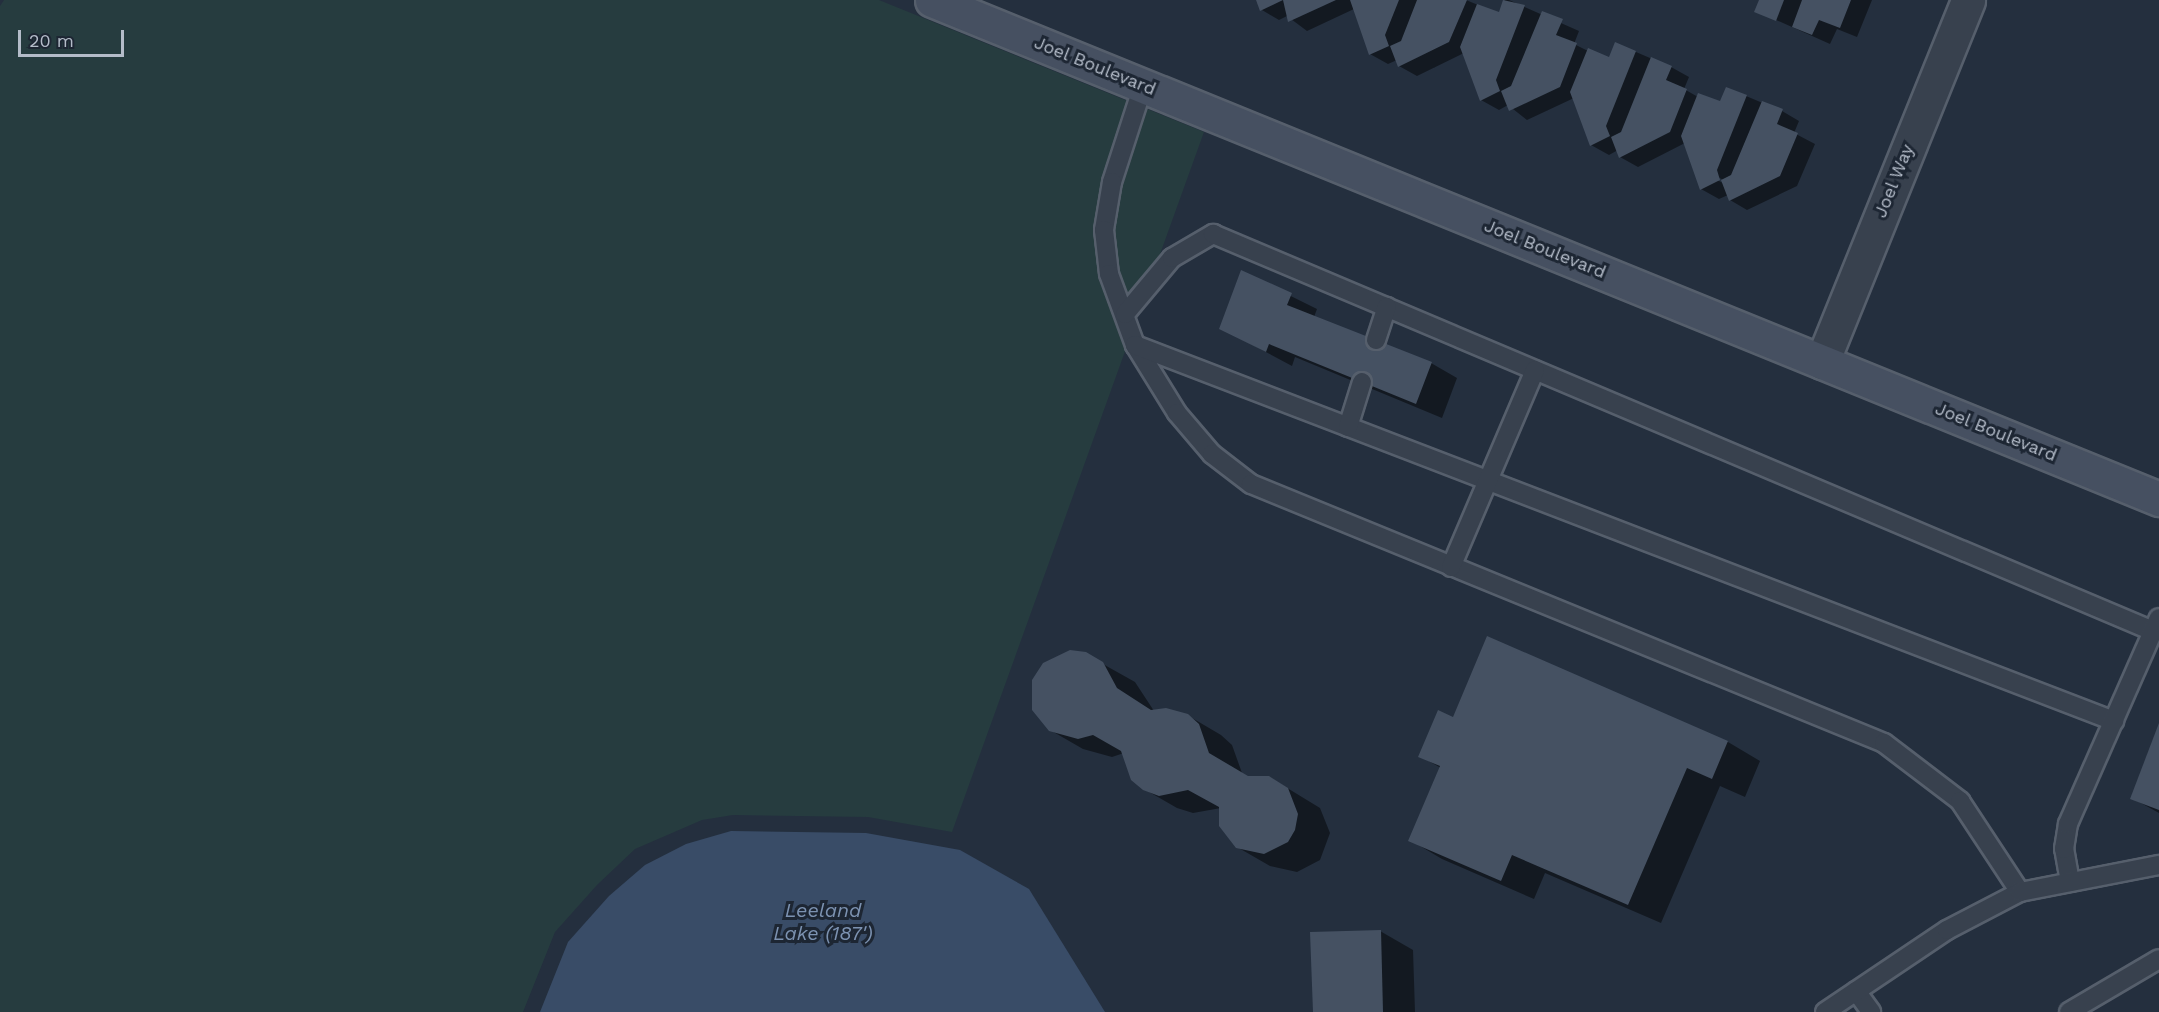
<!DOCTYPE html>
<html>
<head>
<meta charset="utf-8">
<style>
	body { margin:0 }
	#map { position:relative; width:2159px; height:1012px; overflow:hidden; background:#242f3e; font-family:"Work Sans",sans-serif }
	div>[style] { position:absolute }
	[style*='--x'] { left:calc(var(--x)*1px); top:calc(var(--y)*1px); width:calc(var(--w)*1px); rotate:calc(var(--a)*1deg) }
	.green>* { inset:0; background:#263c3f }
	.water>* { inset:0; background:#394c67 }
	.shadow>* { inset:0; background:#0007 }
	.building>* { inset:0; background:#455162 }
	.roads { filter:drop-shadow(2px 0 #565f6c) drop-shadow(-2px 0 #565f6c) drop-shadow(0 2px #565f6c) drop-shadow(0 -2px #565f6c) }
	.service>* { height:18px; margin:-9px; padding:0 9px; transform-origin:9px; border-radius:9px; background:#38414e }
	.minor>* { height:33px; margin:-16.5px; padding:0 16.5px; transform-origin:16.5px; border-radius:16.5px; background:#38414e }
	.secondary>* { height:33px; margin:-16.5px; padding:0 16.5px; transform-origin:16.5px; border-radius:16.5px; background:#465061 }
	span { translate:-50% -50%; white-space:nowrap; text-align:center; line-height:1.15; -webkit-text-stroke:6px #1d2633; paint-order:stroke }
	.street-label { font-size:18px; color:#b4bcc9 }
	.water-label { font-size:20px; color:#7c92b1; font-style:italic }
	.scale { position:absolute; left:18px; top:30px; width:106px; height:27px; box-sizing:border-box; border:3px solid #b4bcc9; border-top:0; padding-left:8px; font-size:18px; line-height:21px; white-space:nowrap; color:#b4bcc9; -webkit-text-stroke:4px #1d2633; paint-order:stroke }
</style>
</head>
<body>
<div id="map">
	<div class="green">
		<div style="clip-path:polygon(4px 0,879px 0,1204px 132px,952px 832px,868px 817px,733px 815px,702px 820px,635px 849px,597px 885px,555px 932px,523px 1012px,0 1012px,0 6px)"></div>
	</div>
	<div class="water">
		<div style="clip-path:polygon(731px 831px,866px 833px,960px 850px,1029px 889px,1105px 1012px,540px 1012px,568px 942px,609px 896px,645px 865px,686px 844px)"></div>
	</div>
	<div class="shadow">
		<div style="clip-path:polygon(evenodd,1258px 0,1466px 0,1500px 14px,1505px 0,1509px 0,1579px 31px,1574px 44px,1588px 51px,1610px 59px,1636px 52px,1671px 67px,1689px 77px,1684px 89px,1698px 97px,1720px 103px,1746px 96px,1782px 111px,1799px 121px,1794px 133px,1815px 144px,1797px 186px,1747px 210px,1730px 200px,1728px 195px,1719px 199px,1701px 189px,1685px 143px,1638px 167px,1620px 157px,1618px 150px,1609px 155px,1591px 145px,1574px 98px,1527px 120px,1508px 105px,1499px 110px,1481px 100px,1464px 53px,1417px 76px,1399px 66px,1397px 60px,1388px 64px,1370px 54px,1354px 9px,1307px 31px,1287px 16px,1279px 20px,1262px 10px,1258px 0,1715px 175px,1723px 180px,1723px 183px,1713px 178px,1715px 175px)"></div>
		<div style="clip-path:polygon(1761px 0,1872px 0,1857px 37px,1837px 29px,1830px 44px,1756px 11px)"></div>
		<div style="clip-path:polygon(1242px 272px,1317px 309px,1314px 317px,1431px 363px,1457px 378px,1442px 418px,1295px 357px,1292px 366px,1221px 328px)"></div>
		<div style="clip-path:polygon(1488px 638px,1728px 742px,1760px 761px,1745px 797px,1720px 786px,1661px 923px,1545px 873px,1534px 899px,1442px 859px,1410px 840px,1441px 768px,1420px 756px,1454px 719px)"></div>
		<div style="clip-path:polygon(1085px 654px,1135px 682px,1154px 711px,1187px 715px,1221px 735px,1232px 745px,1242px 773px,1249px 778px,1269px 777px,1320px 808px,1330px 833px,1320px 860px,1297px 872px,1270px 866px,1237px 847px,1221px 808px,1193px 813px,1177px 808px,1144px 789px,1124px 753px,1112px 757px,1083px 749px,1050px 730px)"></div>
		<div style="clip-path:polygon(2159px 726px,2159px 813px,2132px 798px)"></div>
		<div style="clip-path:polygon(1380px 931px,1413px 950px,1415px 1012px,1314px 1012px)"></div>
	</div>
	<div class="building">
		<div style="clip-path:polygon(1256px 0,1283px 0,1260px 11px)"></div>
		<div style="clip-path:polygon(1283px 0,1336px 0,1288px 22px)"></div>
		<div style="clip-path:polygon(1350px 0,1399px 0,1385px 35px,1389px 46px,1369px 55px)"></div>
		<div style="clip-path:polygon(1417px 0,1467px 0,1449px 42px,1398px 67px,1390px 46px,1401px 41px)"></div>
		<div style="clip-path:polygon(1503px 0,1525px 5px,1496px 80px,1500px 91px,1480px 101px,1460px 47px,1477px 4px,1499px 12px)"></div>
		<div style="clip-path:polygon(1759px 0,1784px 0,1776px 21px,1754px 12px)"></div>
		<div style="clip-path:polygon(1802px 0,1851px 0,1840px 28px,1819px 20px,1812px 35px,1792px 27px)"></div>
		<div style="clip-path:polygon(1542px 11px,1563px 19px,1556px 35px,1577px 43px,1560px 87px,1509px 111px,1501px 91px,1511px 86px)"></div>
		<div style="clip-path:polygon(1615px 42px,1636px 51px,1606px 126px,1610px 136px,1590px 146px,1570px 92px,1588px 48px,1609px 57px)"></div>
		<div style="clip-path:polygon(1651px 57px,1672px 66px,1666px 80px,1687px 89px,1670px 132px,1619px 158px,1611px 137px,1621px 132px)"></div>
		<div style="clip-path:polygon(1726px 87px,1747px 95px,1717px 170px,1720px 180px,1700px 190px,1681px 136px,1698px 93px,1720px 101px)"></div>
		<div style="clip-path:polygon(1762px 101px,1783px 109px,1777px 124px,1798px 133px,1780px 176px,1729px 201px,1721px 180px,1731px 175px)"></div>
		<div style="clip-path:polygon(1241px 270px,1292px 293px,1287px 305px,1432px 362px,1416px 404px,1269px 344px,1266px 352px,1219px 329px)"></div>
		<div style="clip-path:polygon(1487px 636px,1728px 741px,1712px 779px,1687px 768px,1628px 905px,1512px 855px,1501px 881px,1408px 841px,1440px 766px,1418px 757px,1438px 710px,1453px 717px)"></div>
		<div style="clip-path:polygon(1070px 650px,1086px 652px,1103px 662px,1117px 688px,1151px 710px,1166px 708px,1188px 714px,1199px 724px,1209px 753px,1248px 776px,1269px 776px,1288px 788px,1298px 814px,1295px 830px,1288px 842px,1264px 854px,1236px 848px,1219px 826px,1219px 807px,1188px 790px,1159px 796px,1143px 790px,1131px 780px,1121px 751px,1093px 735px,1078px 739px,1049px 731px,1032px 710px,1032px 680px,1043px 663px)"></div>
		<div style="clip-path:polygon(2159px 723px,2159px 810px,2130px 799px)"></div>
		<div style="clip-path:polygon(1381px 930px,1383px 1012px,1313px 1012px,1310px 932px)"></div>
	</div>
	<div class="roads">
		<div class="service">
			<div style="--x:1143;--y:86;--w:101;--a:107.9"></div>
			<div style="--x:1112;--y:182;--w:49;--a:99.5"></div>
			<div style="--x:1104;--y:230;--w:44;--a:83.5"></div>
			<div style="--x:1109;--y:274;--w:76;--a:69.9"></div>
			<div style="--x:1135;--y:345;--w:80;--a:58.3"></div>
			<div style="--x:1177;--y:413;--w:54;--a:49.5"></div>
			<div style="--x:1212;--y:454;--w:49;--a:37.6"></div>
			<div style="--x:1251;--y:484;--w:684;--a:22.25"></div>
			<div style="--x:1884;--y:743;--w:96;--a:37.3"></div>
			<div style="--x:1960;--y:801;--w:109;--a:56.6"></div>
			<div style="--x:1125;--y:314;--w:73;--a:-50"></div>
			<div style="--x:1172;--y:258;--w:48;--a:-30.3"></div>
			<div style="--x:1213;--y:234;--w:1020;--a:22.9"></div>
			<div style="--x:1376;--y:340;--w:35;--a:-72"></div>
			<div style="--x:1135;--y:345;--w:1049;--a:21.01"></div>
			<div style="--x:1348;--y:427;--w:47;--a:-72.7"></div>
			<div style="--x:1451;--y:567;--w:214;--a:-66.9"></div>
			<div style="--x:2070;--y:882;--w:34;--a:-100"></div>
			<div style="--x:2064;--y:849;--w:25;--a:-81"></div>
			<div style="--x:2068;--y:824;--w:225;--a:-66.2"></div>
			<div style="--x:1856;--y:991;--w:26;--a:54"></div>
			<div style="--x:1825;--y:1012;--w:147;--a:-33.9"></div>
			<div style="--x:1947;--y:930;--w:82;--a:-27.5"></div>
			<div style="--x:2020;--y:892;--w:142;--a:-11"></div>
			<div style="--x:2069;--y:1012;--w:104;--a:-30.5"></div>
		</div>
		<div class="minor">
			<div style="--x:1822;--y:362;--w:390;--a:-68"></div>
		</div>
		<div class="secondary">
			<div style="--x:932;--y:0;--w:1325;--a:22.13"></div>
		</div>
	</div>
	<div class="street-label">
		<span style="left:1095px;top:66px;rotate:22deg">Joel Boulevard</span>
		<span style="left:1894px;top:181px;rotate:-68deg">Joel Way</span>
		<span style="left:1545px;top:249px;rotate:22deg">Joel Boulevard</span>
		<span style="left:1996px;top:432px;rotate:22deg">Joel Boulevard</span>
	</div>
	<div class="water-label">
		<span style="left:823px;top:922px">Leeland<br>Lake (187')</span>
	</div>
	<div class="scale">20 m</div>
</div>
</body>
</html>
